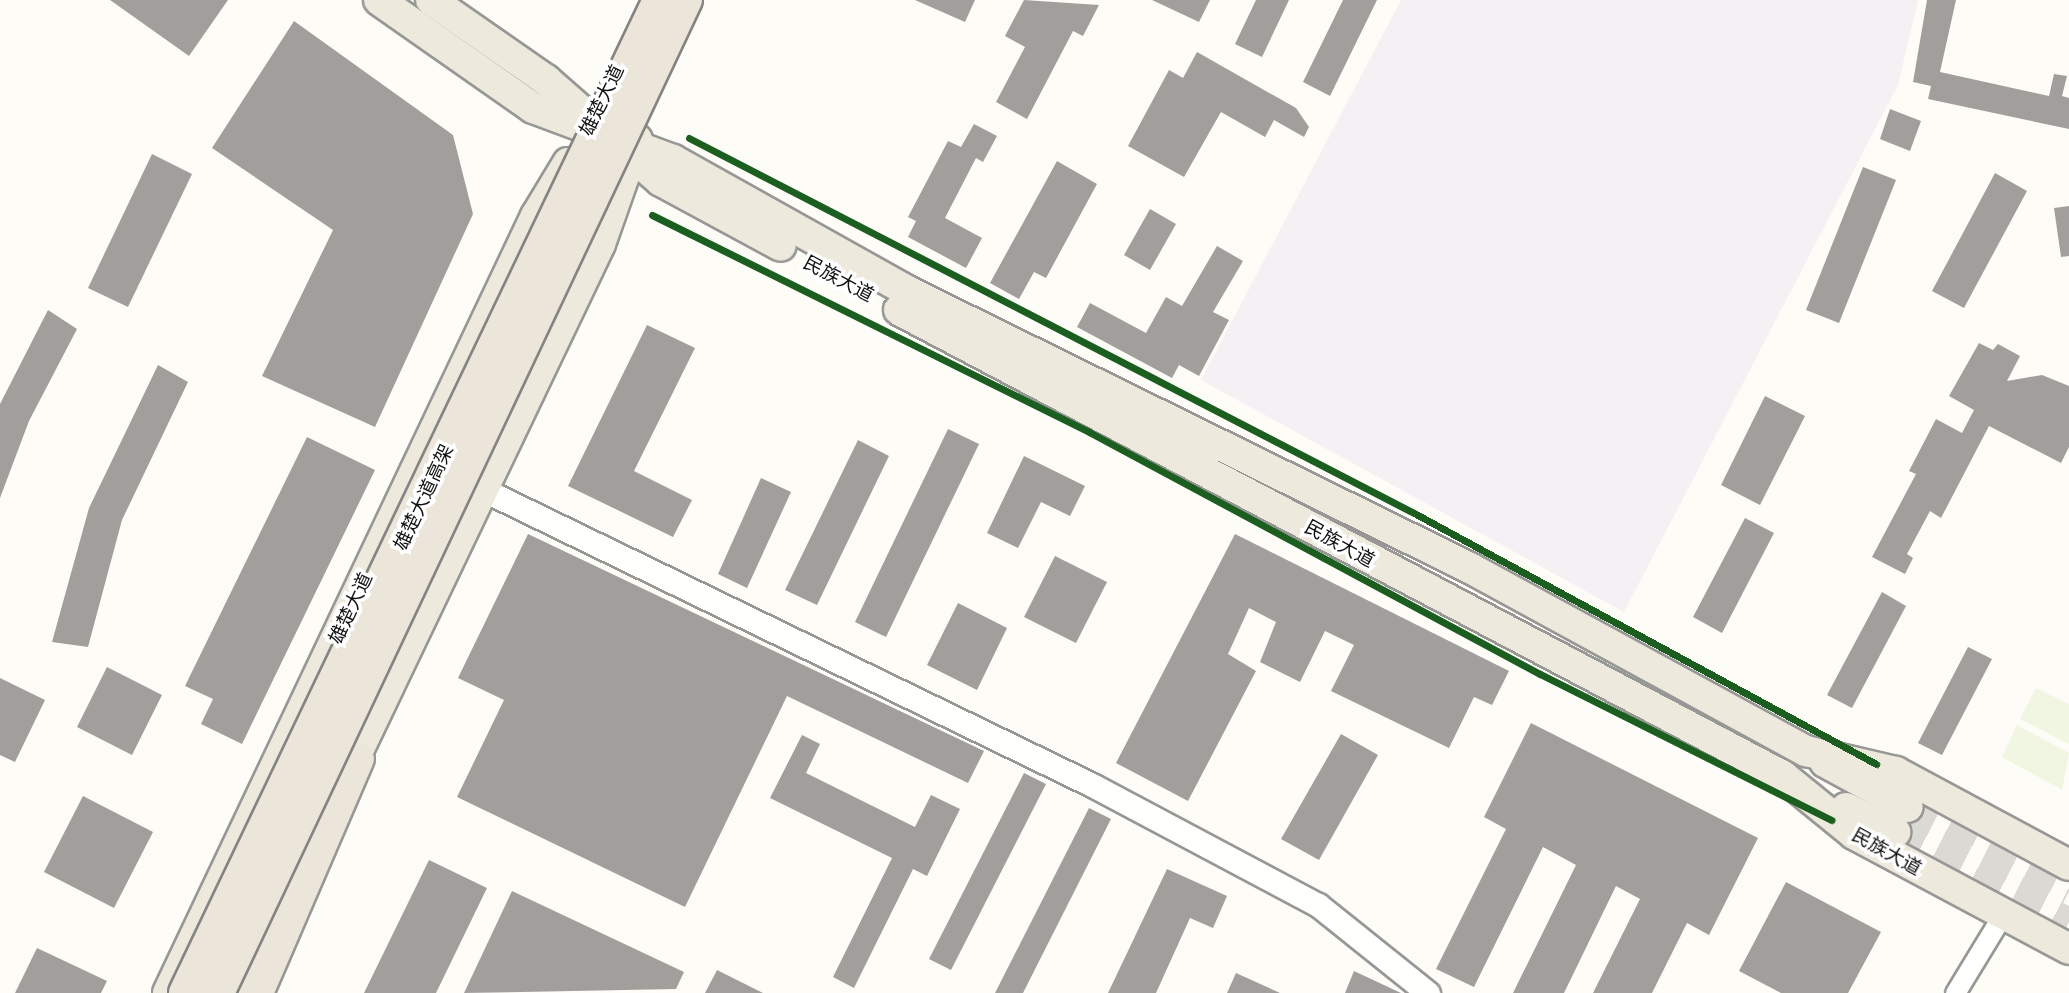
<!DOCTYPE html>
<html>
<head>
<meta charset="utf-8">
<style>
	body { margin:0 }
	#map { position:relative; width:2069px; height:993px; overflow:hidden; background:#fdfcf7; font-family:Literata,"Noto Sans SC",serif }
	div>[style] { position:absolute }
	[style*='--x'] { left:calc(var(--x)*1px); top:calc(var(--y)*1px); width:calc(var(--w)*1px); rotate:calc(var(--a)*1deg) }
	.industrial>* { inset:0; background:#f5f0f3 }
	.pitch>* { inset:0; background:#f0f6e1 }
	.building>* { inset:0; background:#a19f9c }
	.primary-tunnel>* { height:30px; margin-top:-15px; transform-origin:0; background:repeating-linear-gradient(90deg,#dad9d4 0 30px,transparent 0 45px) }
	.roads { filter:drop-shadow(2px 0 #979795) drop-shadow(-2px 0 #979795) drop-shadow(0 2px #979795) drop-shadow(0 -2px #979795) }
	.minor>* { height:19px; margin:-9.5px; padding:0 9.5px; transform-origin:9.5px; border-radius:9.5px; background:#fffffe }
	.tertiary>* { height:23px; margin:-11.5px; padding:0 11.5px; transform-origin:11.5px; border-radius:11.5px; background:#fffffe }
	.primary>* { height:30px; margin:-15px; padding:0 15px; transform-origin:15px; border-radius:15px; background:#ede9dc }
	.trunk>* { height:32px; margin:-16px; padding:0 16px; transform-origin:16px; border-radius:16px; background:#ece5da }
	.bridges { filter:drop-shadow(2px 0 #858482) drop-shadow(-2px 0 #858482) drop-shadow(0 2px #858482) drop-shadow(0 -2px #858482) }
	.trunk-bridge>* { height:32px; margin:-16px; padding:0 16px; transform-origin:16px; border-radius:16px; background:#ece5da }
	.cycleway>* { height:7px; margin:-3.5px; padding:0 3.5px; transform-origin:3.5px; border-radius:3.5px; background:#1b5e20 }
	span { translate:-50% -50%; white-space:nowrap; text-align:center; line-height:1.15; -webkit-text-stroke:7px #fff; paint-order:stroke }
	.street-label { font-size:19px; color:#111 }
</style>
</head>
<body>
<div id="map">
	<div class="industrial">
		<div style="clip-path:polygon(1401px 0,1918px 0,1898px 85px,1624px 612px,1201px 380px)"></div>
	</div>
	<div class="pitch">
		<div style="clip-path:polygon(2036px 688px,2069px 704px,2069px 744px,2020px 719px)"></div>
		<div style="clip-path:polygon(2017px 725px,2069px 753px,2062px 790px,2002px 757px)"></div>
	</div>
	<div class="building">
		<div style="clip-path:polygon(110px 0,228px 0,189px 56px)"></div>
		<div style="clip-path:polygon(915px 0,975px 0,965px 22px)"></div>
		<div style="clip-path:polygon(1024px 0,1099px 5px,1083px 36px,1073px 31px,1027px 119px,996px 102px,1025px 47px,1005px 36px)"></div>
		<div style="clip-path:polygon(1152px 0,1210px 0,1199px 22px)"></div>
		<div style="clip-path:polygon(1256px 0,1289px 0,1262px 57px,1235px 44px)"></div>
		<div style="clip-path:polygon(1343px 0,1377px 0,1330px 96px,1303px 82px)"></div>
		<div style="clip-path:polygon(1927px 0,1956px 0,1940px 72px,2049px 96px,2054px 74px,2067px 76px,2062px 96px,2069px 98px,2069px 129px,1928px 99px,1931px 86px,1913px 82px)"></div>
		<div style="clip-path:polygon(294px 21px,453px 135px,473px 214px,375px 427px,262px 376px,333px 230px,212px 148px)"></div>
		<div style="clip-path:polygon(1197px 52px,1296px 108px,1309px 127px,1304px 137px,1274px 120px,1265px 137px,1221px 112px,1184px 177px,1128px 146px,1169px 70px,1183px 78px)"></div>
		<div style="clip-path:polygon(1890px 109px,1921px 121px,1910px 151px,1880px 139px)"></div>
		<div style="clip-path:polygon(974px 124px,997px 136px,983px 162px,976px 158px,945px 218px,982px 238px,966px 268px,908px 237px,916px 221px,908px 217px,948px 141px,961px 147px)"></div>
		<div style="clip-path:polygon(152px 154px,192px 174px,128px 307px,88px 288px)"></div>
		<div style="clip-path:polygon(1057px 161px,1097px 184px,1046px 278px,1034px 272px,1019px 299px,990px 283px)"></div>
		<div style="clip-path:polygon(1863px 167px,1896px 180px,1839px 323px,1806px 310px)"></div>
		<div style="clip-path:polygon(1995px 173px,2027px 191px,1964px 308px,1932px 291px)"></div>
		<div style="clip-path:polygon(2069px 206px,2069px 256px,2061px 257px,2054px 208px)"></div>
		<div style="clip-path:polygon(1150px 209px,1176px 224px,1150px 270px,1124px 255px)"></div>
		<div style="clip-path:polygon(1217px 246px,1243px 261px,1213px 312px,1229px 320px,1199px 376px,1179px 365px,1172px 378px,1077px 327px,1090px 303px,1146px 333px,1166px 297px,1182px 306px)"></div>
		<div style="clip-path:polygon(48px 310px,77px 329px,29px 421px,0 498px,0 404px)"></div>
		<div style="clip-path:polygon(647px 325px,695px 348px,634px 471px,692px 500px,673px 537px,568px 486px)"></div>
		<div style="clip-path:polygon(1979px 343px,1993px 350px,1998px 344px,2020px 356px,2007px 381px,2042px 375px,2069px 386px,2069px 447px,2061px 463px,1989px 426px,1941px 518px,1930px 511px,1907px 554px,1913px 558px,1905px 574px,1872px 557px,1916px 474px,1909px 471px,1936px 419px,1962px 433px,1974px 410px,1949px 396px)"></div>
		<div style="clip-path:polygon(158px 365px,188px 382px,122px 520px,88px 647px,52px 642px,89px 508px)"></div>
		<div style="clip-path:polygon(1765px 396px,1805px 416px,1760px 505px,1721px 485px)"></div>
		<div style="clip-path:polygon(948px 429px,979px 444px,886px 637px,855px 622px)"></div>
		<div style="clip-path:polygon(307px 437px,375px 470px,242px 744px,201px 724px,213px 699px,185px 686px)"></div>
		<div style="clip-path:polygon(858px 440px,889px 456px,817px 605px,785px 590px)"></div>
		<div style="clip-path:polygon(1024px 456px,1085px 486px,1070px 516px,1041px 502px,1018px 548px,987px 533px)"></div>
		<div style="clip-path:polygon(761px 478px,791px 492px,747px 588px,718px 574px)"></div>
		<div style="clip-path:polygon(1745px 518px,1774px 533px,1722px 633px,1693px 617px)"></div>
		<div style="clip-path:polygon(528px 534px,984px 751px,968px 783px,787px 696px,685px 907px,457px 797px,504px 700px,458px 678px)"></div>
		<div style="clip-path:polygon(1235px 534px,1509px 671px,1492px 705px,1474px 697px,1449px 748px,1331px 691px,1354px 645px,1325px 631px,1300px 682px,1260px 662px,1276px 622px,1249px 608px,1228px 654px,1256px 671px,1188px 801px,1116px 763px)"></div>
		<div style="clip-path:polygon(1055px 556px,1107px 582px,1076px 643px,1024px 617px)"></div>
		<div style="clip-path:polygon(1882px 592px,1906px 606px,1852px 708px,1827px 695px)"></div>
		<div style="clip-path:polygon(958px 603px,1007px 628px,977px 690px,927px 665px)"></div>
		<div style="clip-path:polygon(1968px 647px,1992px 659px,1942px 755px,1918px 743px)"></div>
		<div style="clip-path:polygon(107px 667px,162px 695px,132px 755px,77px 727px)"></div>
		<div style="clip-path:polygon(0 678px,45px 700px,15px 762px,0 755px)"></div>
		<div style="clip-path:polygon(1531px 723px,1758px 838px,1709px 935px,1687px 923px,1652px 993px,1593px 993px,1640px 899px,1616px 886px,1564px 993px,1513px 993px,1576px 865px,1543px 847px,1474px 987px,1436px 969px,1506px 829px,1484px 817px)"></div>
		<div style="clip-path:polygon(1341px 734px,1378px 755px,1319px 860px,1281px 839px)"></div>
		<div style="clip-path:polygon(802px 735px,820px 744px,806px 773px,915px 827px,931px 795px,960px 809px,927px 876px,913px 869px,854px 988px,833px 977px,892px 858px,770px 798px)"></div>
		<div style="clip-path:polygon(1024px 773px,1046px 784px,951px 970px,929px 959px)"></div>
		<div style="clip-path:polygon(83px 796px,153px 832px,114px 908px,44px 872px)"></div>
		<div style="clip-path:polygon(1089px 808px,1111px 819px,1023px 993px,995px 993px)"></div>
		<div style="clip-path:polygon(429px 860px,487px 888px,436px 993px,364px 993px)"></div>
		<div style="clip-path:polygon(1167px 869px,1227px 896px,1213px 928px,1190px 918px,1156px 993px,1108px 993px)"></div>
		<div style="clip-path:polygon(1786px 882px,1881px 932px,1848px 993px,1781px 993px,1739px 971px)"></div>
		<div style="clip-path:polygon(512px 891px,684px 972px,676px 989px,464px 993px)"></div>
		<div style="clip-path:polygon(37px 948px,107px 981px,101px 993px,15px 993px)"></div>
		<div style="clip-path:polygon(717px 970px,763px 993px,705px 993px)"></div>
		<div style="clip-path:polygon(1354px 971px,1401px 993px,1345px 993px)"></div>
		<div style="clip-path:polygon(1236px 973px,1280px 993px,1227px 993px)"></div>
	</div>
	<div class="primary-tunnel">
		<div style="--x:1908;--y:807;--w:182;--a:27.6"></div>
		<div style="--x:1895;--y:832;--w:196;--a:27.6"></div>
	</div>
	<div class="roads">
		<div class="minor">
			<div style="--x:1955;--y:993;--w:92;--a:-58.7"></div>
		</div>
		<div class="tertiary">
			<div style="--x:484;--y:490;--w:678;--a:25.88"></div>
			<div style="--x:1094;--y:786;--w:254;--a:28"></div>
			<div style="--x:1318;--y:905;--w:141;--a:38.7"></div>
		</div>
		<div class="primary">
			<div style="--x:379;--y:0;--w:188;--a:35"></div>
			<div style="--x:533;--y:108;--w:149;--a:20.4"></div>
			<div style="--x:673;--y:160;--w:268;--a:29.2"></div>
			<div style="--x:907;--y:291;--w:627;--a:26.2"></div>
			<div style="--x:1470;--y:568;--w:383;--a:28.6"></div>
			<div style="--x:1806;--y:751;--w:92;--a:13.1"></div>
			<div style="--x:1896;--y:772;--w:196;--a:28.3"></div>
			<div style="--x:431;--y:0;--w:140;--a:34.8"></div>
			<div style="--x:546;--y:80;--w:153;--a:41.3"></div>
			<div style="--x:661;--y:181;--w:136;--a:28.4"></div>
			<div style="--x:899;--y:310;--w:999;--a:27.8"></div>
			<div style="--x:1783;--y:776;--w:92;--a:39.2"></div>
			<div style="--x:1854;--y:834;--w:244;--a:28.1"></div>
			<div style="--x:1825;--y:762;--w:94;--a:28.5"></div>
			<div style="--x:344;--y:780;--w:594;--a:-64.47"></div>
			<div style="--x:600;--y:244;--w:111;--a:-70.6"></div>
			<div style="--x:1846;--y:808;--w:55;--a:26.1"></div>
			<div style="--x:168;--y:993;--w:860;--a:-64.66"></div>
			<div style="--x:536;--y:216;--w:62;--a:-58.9"></div>
			<div style="--x:237;--y:993;--w:115;--a:-64.8"></div>
		</div>
		<div class="trunk">
			<div style="--x:257;--y:993;--w:255;--a:-66.7"></div>
		</div>
	</div>
	<div class="bridges">
		<div class="trunk-bridge">
			<div style="--x:185;--y:993;--w:1100;--a:-64.48"></div>
			<div style="--x:218;--y:993;--w:1098;--a:-64.77"></div>
		</div>
	</div>
	<div class="cycleway">
		<div style="--x:689;--y:138;--w:816;--a:27.35"></div>
		<div style="--x:1414;--y:513;--w:526;--a:28.51"></div>
		<div style="--x:652;--y:215;--w:488;--a:26.4"></div>
		<div style="--x:1089;--y:432;--w:512;--a:28.22"></div>
		<div style="--x:1540;--y:674;--w:326;--a:26.6"></div>
	</div>
	<div class="street-label">
		<span style="left:601px;top:100px;rotate:-64deg">雄楚大道</span>
		<span style="left:839px;top:278px;rotate:28deg">民族大道</span>
		<span style="left:423px;top:497px;rotate:-65deg">雄楚大道高架</span>
		<span style="left:1340px;top:543px;rotate:29deg">民族大道</span>
		<span style="left:350px;top:608px;rotate:-65deg">雄楚大道</span>
		<span style="left:1887px;top:851px;rotate:29deg">民族大道</span>
	</div>
</div>
</body>
</html>
